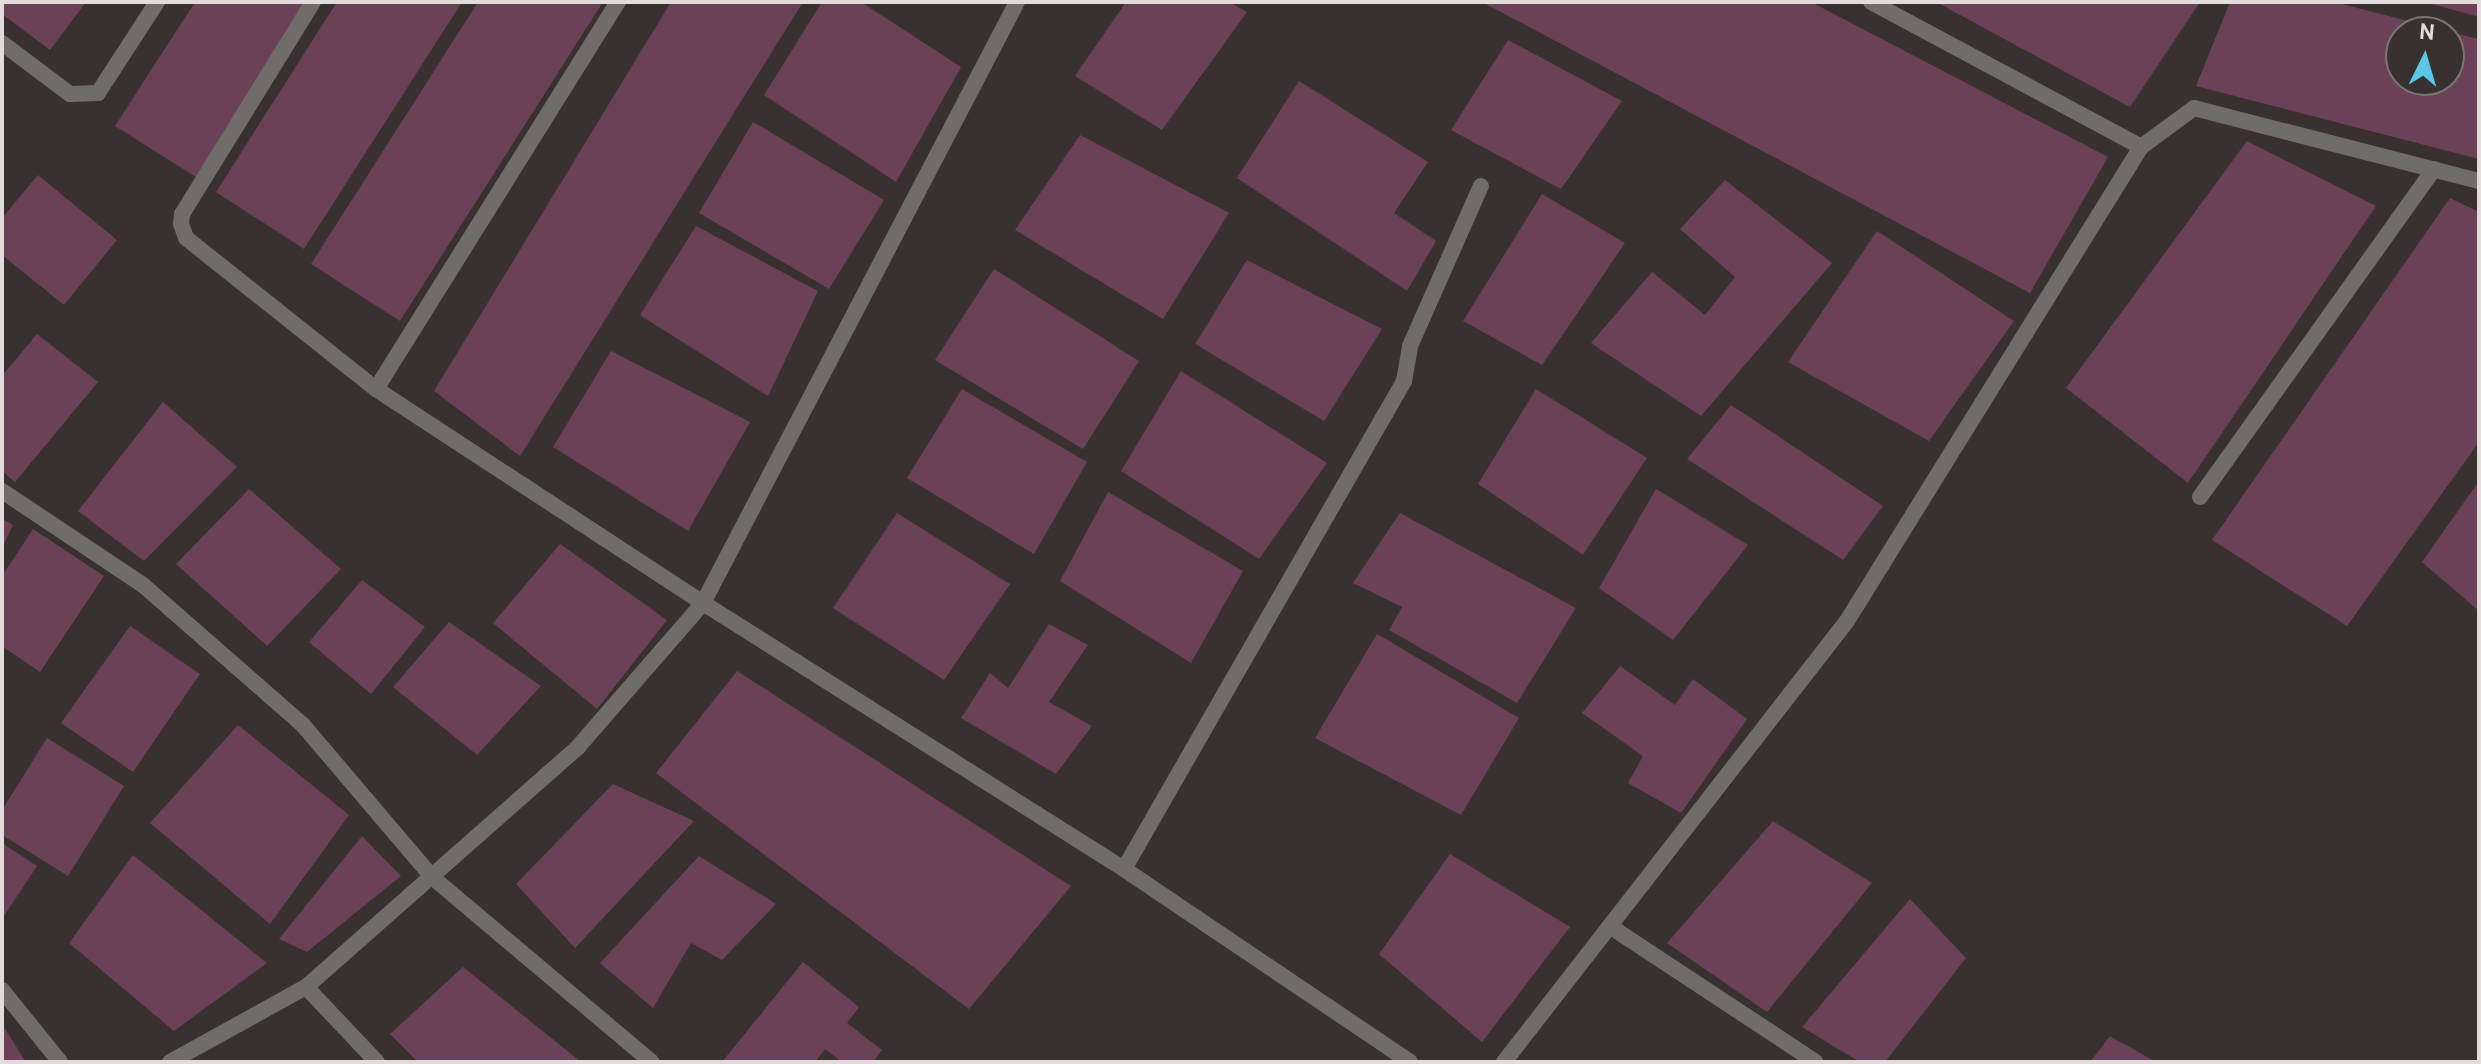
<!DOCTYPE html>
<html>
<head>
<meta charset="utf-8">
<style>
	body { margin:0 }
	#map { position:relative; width:2481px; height:1064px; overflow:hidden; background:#393030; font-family:Overpass,sans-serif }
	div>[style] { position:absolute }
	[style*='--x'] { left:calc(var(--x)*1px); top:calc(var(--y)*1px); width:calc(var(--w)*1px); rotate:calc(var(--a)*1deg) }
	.building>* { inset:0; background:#6b4157 }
	.lane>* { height:16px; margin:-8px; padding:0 8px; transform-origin:8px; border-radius:8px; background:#706c6a }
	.street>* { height:16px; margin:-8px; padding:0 8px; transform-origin:8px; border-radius:8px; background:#706c6a }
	span { translate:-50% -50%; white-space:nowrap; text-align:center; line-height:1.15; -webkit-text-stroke:8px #393030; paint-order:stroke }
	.frame { position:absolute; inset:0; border:4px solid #e1dbdb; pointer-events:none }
	.north { position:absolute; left:2385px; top:16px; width:80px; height:80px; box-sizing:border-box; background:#393030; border:2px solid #7c7474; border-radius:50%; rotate:5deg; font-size:22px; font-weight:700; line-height:32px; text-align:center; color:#e1dbdb }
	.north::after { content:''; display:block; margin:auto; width:28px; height:36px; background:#59c8e5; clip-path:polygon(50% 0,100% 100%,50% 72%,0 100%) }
</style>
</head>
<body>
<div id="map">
	<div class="building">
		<div style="clip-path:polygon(2px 2px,86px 2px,50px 50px,2px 14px)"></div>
		<div style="clip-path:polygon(195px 2px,307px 2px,196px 177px,115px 126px)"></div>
		<div style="clip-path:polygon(337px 2px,462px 2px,304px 249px,216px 192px)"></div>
		<div style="clip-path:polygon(478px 2px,603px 2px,400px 321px,311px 264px)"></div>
		<div style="clip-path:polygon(671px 2px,803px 2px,520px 456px,434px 391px)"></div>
		<div style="clip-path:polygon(822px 2px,861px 2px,961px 67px,896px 182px,764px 95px)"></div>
		<div style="clip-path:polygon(1126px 2px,1229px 2px,1247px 12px,1162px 130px,1075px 76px)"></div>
		<div style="clip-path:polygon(1482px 2px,1811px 2px,2108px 157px,2030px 293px)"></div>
		<div style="clip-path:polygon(1936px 2px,2200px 2px,2130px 107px)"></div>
		<div style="clip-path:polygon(2230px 2px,2334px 2px,2447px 31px,2401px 32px,2401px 80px,2449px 80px,2449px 32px,2479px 39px,2479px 159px,2196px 86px)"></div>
		<div style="clip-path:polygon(2428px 2px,2479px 2px,2479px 17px,2428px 3px)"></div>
		<div style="clip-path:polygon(1508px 40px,1622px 101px,1561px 189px,1451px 130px)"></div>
		<div style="clip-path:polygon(1299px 81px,1428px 162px,1394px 213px,1436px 241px,1407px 291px,1237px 178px)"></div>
		<div style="clip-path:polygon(753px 122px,884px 200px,829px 289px,699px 213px)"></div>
		<div style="clip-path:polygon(1080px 135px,1229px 213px,1163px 319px,1015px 230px)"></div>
		<div style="clip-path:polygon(2247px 141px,2376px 206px,2188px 483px,2066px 388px)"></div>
		<div style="clip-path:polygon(38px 175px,117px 240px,64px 305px,2px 255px,2px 218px)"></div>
		<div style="clip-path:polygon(1725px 180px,1832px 263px,1701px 416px,1591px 343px,1652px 272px,1705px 315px,1735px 277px,1680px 229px)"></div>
		<div style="clip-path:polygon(1542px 194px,1625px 243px,1542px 365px,1463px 321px)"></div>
		<div style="clip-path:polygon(2450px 198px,2479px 212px,2479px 442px,2347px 626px,2212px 540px)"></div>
		<div style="clip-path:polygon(696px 226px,818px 291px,768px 396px,640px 315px)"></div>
		<div style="clip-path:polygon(1877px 231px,2014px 321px,1929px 441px,1788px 362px)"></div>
		<div style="clip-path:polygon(1247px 260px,1382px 329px,1324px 421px,1195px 344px)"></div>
		<div style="clip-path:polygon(994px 269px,1139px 361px,1083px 449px,935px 360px)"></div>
		<div style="clip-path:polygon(37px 334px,98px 382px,15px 482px,2px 471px,2px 376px)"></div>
		<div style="clip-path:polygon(611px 351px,750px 422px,688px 531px,553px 447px)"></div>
		<div style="clip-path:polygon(1181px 371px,1327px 463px,1259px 559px,1121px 471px)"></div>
		<div style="clip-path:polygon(962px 389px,1087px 462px,1034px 554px,907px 478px)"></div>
		<div style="clip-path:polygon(1536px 389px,1647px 458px,1583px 555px,1478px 484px)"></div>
		<div style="clip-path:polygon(163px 402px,237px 467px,144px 561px,78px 511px)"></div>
		<div style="clip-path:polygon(1731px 405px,1883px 506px,1843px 560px,1687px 459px)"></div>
		<div style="clip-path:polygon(2479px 481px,2479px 611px,2422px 562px)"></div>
		<div style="clip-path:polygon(249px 489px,341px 569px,267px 646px,176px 564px)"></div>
		<div style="clip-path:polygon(1656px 489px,1748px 545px,1673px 640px,1599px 588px)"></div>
		<div style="clip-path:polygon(1108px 492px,1243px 571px,1191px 663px,1060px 581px)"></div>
		<div style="clip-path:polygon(897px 513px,1010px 584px,944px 680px,833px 608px)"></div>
		<div style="clip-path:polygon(1400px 513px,1576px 608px,1517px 703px,1389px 630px,1402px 607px,1353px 583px)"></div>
		<div style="clip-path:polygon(2px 519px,13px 525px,2px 548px)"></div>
		<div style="clip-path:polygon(33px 529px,104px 576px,40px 672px,2px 646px,2px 576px)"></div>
		<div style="clip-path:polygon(560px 544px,667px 620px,597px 709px,493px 623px)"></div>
		<div style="clip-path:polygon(362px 580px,425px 627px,371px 694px,309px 642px)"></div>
		<div style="clip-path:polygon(449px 622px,541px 686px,477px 755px,393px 687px)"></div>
		<div style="clip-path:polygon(1049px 624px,1088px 645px,1049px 702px,1092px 726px,1056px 774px,961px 718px,990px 673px,1008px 688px)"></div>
		<div style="clip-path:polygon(130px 626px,200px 674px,133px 772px,61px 723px)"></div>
		<div style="clip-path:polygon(1377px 634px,1519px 718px,1461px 815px,1315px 738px)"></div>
		<div style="clip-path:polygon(1620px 666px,1675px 705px,1693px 679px,1747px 719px,1681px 813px,1628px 783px,1643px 756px,1582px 713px)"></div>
		<div style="clip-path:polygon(737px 671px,1071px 886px,969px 1009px,656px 773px)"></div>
		<div style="clip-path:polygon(238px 725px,349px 815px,270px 924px,150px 823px)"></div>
		<div style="clip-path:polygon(47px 738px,124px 786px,68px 876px,2px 835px,2px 810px)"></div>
		<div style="clip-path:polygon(613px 784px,694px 821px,575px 948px,516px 884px)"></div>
		<div style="clip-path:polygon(1773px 821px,1872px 883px,1767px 1012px,1667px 943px)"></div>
		<div style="clip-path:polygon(362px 836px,401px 876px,307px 952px,279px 939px)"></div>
		<div style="clip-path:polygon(2px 843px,37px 866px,2px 919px)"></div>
		<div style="clip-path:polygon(1450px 854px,1570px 927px,1482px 1042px,1379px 954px)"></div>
		<div style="clip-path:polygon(133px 855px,267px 963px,174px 1031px,69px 943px)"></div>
		<div style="clip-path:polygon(699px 856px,776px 904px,722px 960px,691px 943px,653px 1008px,600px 963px)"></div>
		<div style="clip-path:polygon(1910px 899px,1966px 958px,1885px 1062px,1860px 1062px,1802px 1027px)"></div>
		<div style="clip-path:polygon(803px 962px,859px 1007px,847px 1023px,882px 1050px,873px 1062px,842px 1062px,825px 1049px,815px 1062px,722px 1062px)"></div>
		<div style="clip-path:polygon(463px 967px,581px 1062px,418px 1062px,390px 1034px)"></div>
		<div style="clip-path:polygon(2px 1024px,26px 1062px,2px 1062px)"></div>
		<div style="clip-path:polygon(2110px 1036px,2156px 1062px,2090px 1062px)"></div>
	</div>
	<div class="lane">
		<div style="--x:2;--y:43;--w:85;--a:36.9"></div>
		<div style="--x:70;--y:94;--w:28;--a:-2"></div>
		<div style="--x:98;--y:93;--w:108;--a:-57"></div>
	</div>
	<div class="street">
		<div style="--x:313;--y:2;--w:249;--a:121.7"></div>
		<div style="--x:182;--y:214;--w:10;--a:96"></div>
		<div style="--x:181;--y:224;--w:15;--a:70"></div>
		<div style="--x:186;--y:238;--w:243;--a:38.5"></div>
		<div style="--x:376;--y:389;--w:391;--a:33.2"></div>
		<div style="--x:703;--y:603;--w:498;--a:32.3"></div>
		<div style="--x:1124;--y:869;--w:345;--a:34"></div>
		<div style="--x:1871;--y:2;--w:306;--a:28.2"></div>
		<div style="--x:376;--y:389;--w:456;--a:-58"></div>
		<div style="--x:2;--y:491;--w:169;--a:33.7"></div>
		<div style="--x:143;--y:585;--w:211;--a:41.2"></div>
		<div style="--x:302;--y:724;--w:201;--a:49.6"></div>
		<div style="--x:432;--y:877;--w:287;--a:40.1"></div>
		<div style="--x:2200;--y:497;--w:403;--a:-54.5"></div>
		<div style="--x:1124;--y:869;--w:563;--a:-60.15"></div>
		<div style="--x:1404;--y:381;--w:36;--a:-80"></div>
		<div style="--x:1410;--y:346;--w:175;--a:-66.1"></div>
		<div style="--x:1611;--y:927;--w:245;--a:33.4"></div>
		<div style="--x:306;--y:987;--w:103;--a:46.6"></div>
		<div style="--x:2;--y:990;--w:92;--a:51.1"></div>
		<div style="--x:170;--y:1062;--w:155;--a:-28.9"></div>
		<div style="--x:306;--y:987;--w:363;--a:-41.4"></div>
		<div style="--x:578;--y:747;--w:191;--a:-49"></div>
		<div style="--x:703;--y:603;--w:678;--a:-62.41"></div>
		<div style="--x:1504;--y:1062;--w:559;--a:-52.13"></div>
		<div style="--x:1847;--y:621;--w:558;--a:-58.19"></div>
		<div style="--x:2141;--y:147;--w:66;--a:-36.3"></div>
		<div style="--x:2194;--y:108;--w:294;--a:14.4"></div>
	</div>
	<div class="frame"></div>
	<div class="north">N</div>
</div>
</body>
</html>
